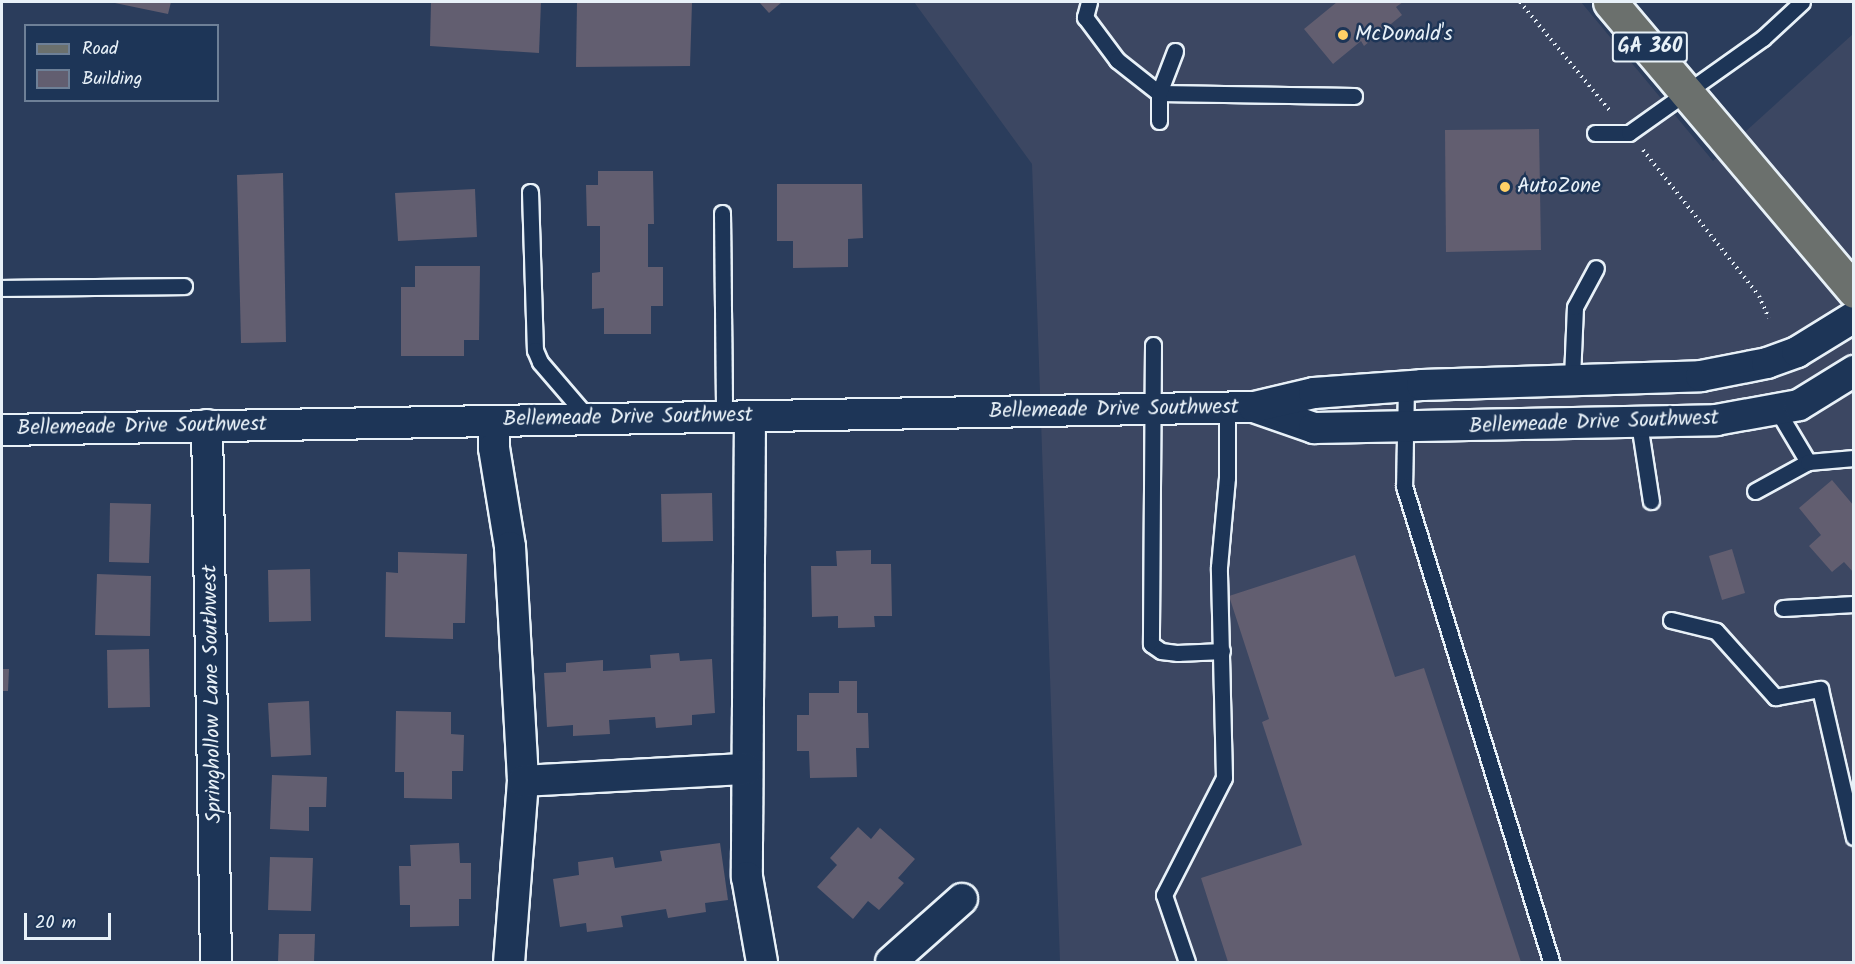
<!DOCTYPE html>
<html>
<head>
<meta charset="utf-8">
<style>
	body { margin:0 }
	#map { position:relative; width:1855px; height:964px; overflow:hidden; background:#2b3d5c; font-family:Kalam,sans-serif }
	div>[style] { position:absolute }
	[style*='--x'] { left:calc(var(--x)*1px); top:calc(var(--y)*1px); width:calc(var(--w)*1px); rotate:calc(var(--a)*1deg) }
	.built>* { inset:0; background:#3c4762 }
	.building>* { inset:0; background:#625e70 }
	.path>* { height:4px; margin-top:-2px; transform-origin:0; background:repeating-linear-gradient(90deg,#e8f1f8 0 1.5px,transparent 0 6px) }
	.roads { filter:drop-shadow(2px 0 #e8f1f8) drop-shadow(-2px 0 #e8f1f8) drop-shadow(0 2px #e8f1f8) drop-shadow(0 -2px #e8f1f8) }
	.service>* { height:15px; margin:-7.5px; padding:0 7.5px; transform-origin:7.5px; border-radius:7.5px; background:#1d3557 }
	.minor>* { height:30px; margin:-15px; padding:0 15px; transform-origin:15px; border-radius:15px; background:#1d3557 }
	.primary>* { height:33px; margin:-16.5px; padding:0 16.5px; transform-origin:16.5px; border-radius:16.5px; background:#6b706d }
	.dots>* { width:16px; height:16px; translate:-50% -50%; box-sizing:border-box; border:3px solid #1d3557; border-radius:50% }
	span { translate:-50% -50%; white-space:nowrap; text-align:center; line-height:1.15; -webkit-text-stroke:5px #1d3557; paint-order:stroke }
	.shield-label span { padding:2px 4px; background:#1d3557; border:2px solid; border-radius:4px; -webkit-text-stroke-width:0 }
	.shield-label { font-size:20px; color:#e8f1f8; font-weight:700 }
	.poi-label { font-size:21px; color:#e8f1f8 }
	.left { translate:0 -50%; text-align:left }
	.street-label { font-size:21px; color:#e8f1f8 }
	.frame { position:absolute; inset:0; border:3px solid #e8f1f8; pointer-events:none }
	.legend { position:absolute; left:24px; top:24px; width:195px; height:78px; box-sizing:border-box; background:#1d3557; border:2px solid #6e8097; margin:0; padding:8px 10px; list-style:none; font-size:18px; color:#e8f1f8 }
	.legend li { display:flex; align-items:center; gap:12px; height:30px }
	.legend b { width:30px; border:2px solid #6e8097 }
	.scale { position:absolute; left:24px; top:913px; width:87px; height:27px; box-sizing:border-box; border:3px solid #e8f1f8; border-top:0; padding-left:8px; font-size:18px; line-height:21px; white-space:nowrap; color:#e8f1f8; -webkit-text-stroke:4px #1d3557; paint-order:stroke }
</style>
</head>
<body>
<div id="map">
	<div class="built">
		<div style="clip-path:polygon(914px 2px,1581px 2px,1713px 161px,1853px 34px,1853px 962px,1060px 962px,1032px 164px)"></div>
	</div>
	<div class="building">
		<div style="clip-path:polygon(110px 2px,171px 2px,168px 14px)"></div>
		<div style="clip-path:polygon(431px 2px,541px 2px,539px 53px,430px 46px)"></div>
		<div style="clip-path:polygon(577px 2px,692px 2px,690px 66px,576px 67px)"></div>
		<div style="clip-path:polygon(759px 2px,782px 2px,769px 13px)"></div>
		<div style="clip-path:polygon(1337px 2px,1403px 2px,1396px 7px,1402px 15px,1364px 46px,1361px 41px,1333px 64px,1304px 29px)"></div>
		<div style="clip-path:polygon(1539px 129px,1541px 250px,1446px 252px,1445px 130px)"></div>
		<div style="clip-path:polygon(598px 171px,653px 171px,654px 224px,648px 224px,648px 267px,663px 267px,663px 306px,651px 306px,651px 334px,604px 334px,604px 308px,592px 309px,592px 273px,600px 272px,600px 226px,587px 226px,586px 185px,598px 185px)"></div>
		<div style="clip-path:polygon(283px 173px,286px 342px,241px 343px,237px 175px)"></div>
		<div style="clip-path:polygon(777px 184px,862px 184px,863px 238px,848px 239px,848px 267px,793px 268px,793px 241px,777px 241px)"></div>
		<div style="clip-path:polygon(475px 189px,477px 237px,398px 241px,395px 193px)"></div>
		<div style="clip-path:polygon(415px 266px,480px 266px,479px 340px,464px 340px,464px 356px,401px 356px,401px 287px,415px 287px)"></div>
		<div style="clip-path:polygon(1832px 480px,1854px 506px,1854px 573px,1844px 562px,1832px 572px,1809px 546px,1821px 535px,1799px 508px)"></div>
		<div style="clip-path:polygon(712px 493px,713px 541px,662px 542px,661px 494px)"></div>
		<div style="clip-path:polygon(110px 503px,151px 504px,149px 563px,109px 562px)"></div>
		<div style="clip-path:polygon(1732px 549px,1745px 593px,1722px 600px,1709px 556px)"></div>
		<div style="clip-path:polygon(871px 550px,871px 564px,891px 564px,892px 616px,874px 616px,875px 627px,838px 628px,838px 616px,812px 617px,811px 566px,837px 566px,836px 551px)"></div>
		<div style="clip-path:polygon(398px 552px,467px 554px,465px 623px,453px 623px,453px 639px,385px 637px,386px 572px,398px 573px)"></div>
		<div style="clip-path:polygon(1355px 555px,1395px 677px,1424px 668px,1521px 962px,1228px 962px,1201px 878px,1302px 845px,1262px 722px,1269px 719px,1229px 596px)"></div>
		<div style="clip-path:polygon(310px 569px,311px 621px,269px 622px,268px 570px)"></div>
		<div style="clip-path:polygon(97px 574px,151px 576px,150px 636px,95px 635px)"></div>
		<div style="clip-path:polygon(149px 649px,150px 707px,108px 708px,107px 650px)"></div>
		<div style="clip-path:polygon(679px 653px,680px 661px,712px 659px,715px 713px,692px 715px,692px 725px,656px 728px,655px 717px,609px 720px,610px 734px,573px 736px,573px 725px,547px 727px,544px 673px,566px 672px,566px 663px,603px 660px,603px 671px,651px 668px,650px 655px)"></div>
		<div style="clip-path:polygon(2px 669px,9px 669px,8px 691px,2px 691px)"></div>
		<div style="clip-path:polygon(839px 681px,857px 681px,857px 713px,868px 713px,869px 748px,856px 748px,857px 777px,810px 778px,809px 751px,797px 751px,797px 715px,809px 715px,809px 693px,839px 693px)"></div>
		<div style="clip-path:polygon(309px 701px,311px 755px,271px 757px,268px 703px)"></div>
		<div style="clip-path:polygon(396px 711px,451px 712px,451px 734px,464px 735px,463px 771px,452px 771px,452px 799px,404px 798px,404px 772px,395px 772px)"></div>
		<div style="clip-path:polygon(272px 775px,327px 777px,326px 807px,309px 807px,309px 831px,270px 829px)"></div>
		<div style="clip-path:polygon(858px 827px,871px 839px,880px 828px,915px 859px,898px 878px,904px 883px,879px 910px,868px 901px,853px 919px,817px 887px,837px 865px,830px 858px)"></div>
		<div style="clip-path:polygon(459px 843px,460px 863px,471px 863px,471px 899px,459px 899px,459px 926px,410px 927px,410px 905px,400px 905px,399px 866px,411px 866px,410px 845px)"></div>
		<div style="clip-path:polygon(720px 843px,728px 900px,705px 903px,706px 912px,668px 918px,666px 909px,621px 916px,623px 927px,587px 932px,586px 923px,560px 927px,553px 879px,579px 875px,578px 862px,613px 857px,615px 868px,662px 861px,660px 851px)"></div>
		<div style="clip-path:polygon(270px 857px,313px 858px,311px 911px,268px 910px)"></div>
		<div style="clip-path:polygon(279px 934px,315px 934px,314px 962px,278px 962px)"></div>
	</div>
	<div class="path">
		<div style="--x:1520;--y:2;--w:143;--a:50.4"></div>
		<div style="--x:1643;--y:150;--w:186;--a:51.5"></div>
		<div style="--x:1759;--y:296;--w:24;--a:66"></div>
	</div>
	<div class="roads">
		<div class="service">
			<div style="--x:1089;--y:2;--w:16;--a:105"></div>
			<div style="--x:1085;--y:17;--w:54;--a:53.3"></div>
			<div style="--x:1117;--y:60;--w:53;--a:38.2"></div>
			<div style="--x:1159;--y:93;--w:195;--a:0.9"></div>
			<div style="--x:1159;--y:121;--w:28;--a:-90"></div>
			<div style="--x:1159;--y:93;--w:45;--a:-69.1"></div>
			<div style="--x:1595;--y:133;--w:34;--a:0"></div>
			<div style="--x:1629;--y:133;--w:164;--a:-35.3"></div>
			<div style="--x:1763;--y:38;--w:53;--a:-42.7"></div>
			<div style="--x:530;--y:192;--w:158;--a:88.2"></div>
			<div style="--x:535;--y:350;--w:13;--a:67"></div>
			<div style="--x:540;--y:362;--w:75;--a:49.3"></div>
			<div style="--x:722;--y:213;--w:203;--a:89.4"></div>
			<div style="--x:2;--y:288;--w:182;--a:-0.6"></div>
			<div style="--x:1153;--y:345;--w:299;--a:90.4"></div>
			<div style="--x:1151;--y:644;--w:12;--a:35"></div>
			<div style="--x:1161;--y:651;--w:17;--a:7"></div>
			<div style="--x:1178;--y:653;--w:44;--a:-2.6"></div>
			<div style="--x:1572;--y:378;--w:71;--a:-87.6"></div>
			<div style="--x:1575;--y:307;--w:44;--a:-61.7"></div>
			<div style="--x:1406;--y:386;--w:100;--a:91.1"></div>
			<div style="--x:1404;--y:486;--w:498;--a:72.8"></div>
			<div style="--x:1777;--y:410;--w:61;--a:59.2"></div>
			<div style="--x:1639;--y:423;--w:79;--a:81.3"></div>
			<div style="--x:1755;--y:491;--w:60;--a:-28.7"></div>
			<div style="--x:1808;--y:462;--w:46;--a:-5"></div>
			<div style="--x:1783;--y:608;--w:71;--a:-3.2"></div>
			<div style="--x:1671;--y:620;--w:46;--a:13.7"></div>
			<div style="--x:1716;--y:631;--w:89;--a:48.2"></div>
			<div style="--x:1775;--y:697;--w:46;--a:-10.1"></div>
			<div style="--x:1820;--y:689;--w:152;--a:77.1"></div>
			<div style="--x:1187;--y:962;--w:71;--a:-108.9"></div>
			<div style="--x:1164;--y:895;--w:131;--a:-62.9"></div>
			<div style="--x:1224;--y:778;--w:211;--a:-91.4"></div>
			<div style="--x:1219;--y:567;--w:89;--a:-84.9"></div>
			<div style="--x:1227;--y:478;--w:71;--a:-90"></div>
		</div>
		<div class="minor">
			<div style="--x:1254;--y:407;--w:64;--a:19.3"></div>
			<div style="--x:1314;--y:428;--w:402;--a:-1.1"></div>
			<div style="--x:1716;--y:420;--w:84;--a:-10.2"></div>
			<div style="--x:1799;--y:405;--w:65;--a:-31.7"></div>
			<div style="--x:750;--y:416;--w:461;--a:90.4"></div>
			<div style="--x:747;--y:877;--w:86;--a:80"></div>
			<div style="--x:494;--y:421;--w:27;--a:90"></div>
			<div style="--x:494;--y:448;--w:100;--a:80.8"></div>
			<div style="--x:510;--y:547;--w:234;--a:86.8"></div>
			<div style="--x:523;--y:781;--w:182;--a:94.4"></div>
			<div style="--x:207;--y:425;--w:537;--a:89.04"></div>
			<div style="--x:2;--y:430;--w:1252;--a:-1.05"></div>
			<div style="--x:1254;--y:407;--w:62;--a:-13.1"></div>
			<div style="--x:1314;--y:393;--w:108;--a:-4.2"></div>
			<div style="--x:1422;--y:385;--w:279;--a:-1.8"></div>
			<div style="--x:1701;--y:376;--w:67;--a:-11.1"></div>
			<div style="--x:1767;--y:363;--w:32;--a:-20"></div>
			<div style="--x:1797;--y:352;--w:67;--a:-31.6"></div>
			<div style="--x:523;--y:781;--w:224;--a:-3.1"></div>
			<div style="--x:891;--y:962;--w:95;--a:-41.6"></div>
		</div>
		<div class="primary">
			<div style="--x:1610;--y:2;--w:378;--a:49.8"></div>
		</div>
	</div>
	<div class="dots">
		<div style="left:1343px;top:35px;background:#ffd166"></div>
		<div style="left:1505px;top:187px;background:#ffd166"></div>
	</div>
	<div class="shield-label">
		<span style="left:1650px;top:47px">GA 360</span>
	</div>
	<div class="poi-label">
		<span class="left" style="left:1355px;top:35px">McDonald's</span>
		<span class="left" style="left:1517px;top:187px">AutoZone</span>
	</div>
	<div class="street-label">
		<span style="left:1114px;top:410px;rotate:-1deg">Bellemeade Drive Southwest</span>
		<span style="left:628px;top:418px;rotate:-1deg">Bellemeade Drive Southwest</span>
		<span style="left:1594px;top:423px;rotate:-2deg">Bellemeade Drive Southwest</span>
		<span style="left:142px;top:427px;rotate:-1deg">Bellemeade Drive Southwest</span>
		<span style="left:213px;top:694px;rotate:-91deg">Springhollow Lane Southwest</span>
	</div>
	<div class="frame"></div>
	<ul class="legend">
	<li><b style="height:8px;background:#6b706d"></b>Road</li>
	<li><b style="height:16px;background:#625e70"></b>Building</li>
	</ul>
	<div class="scale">20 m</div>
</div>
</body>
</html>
